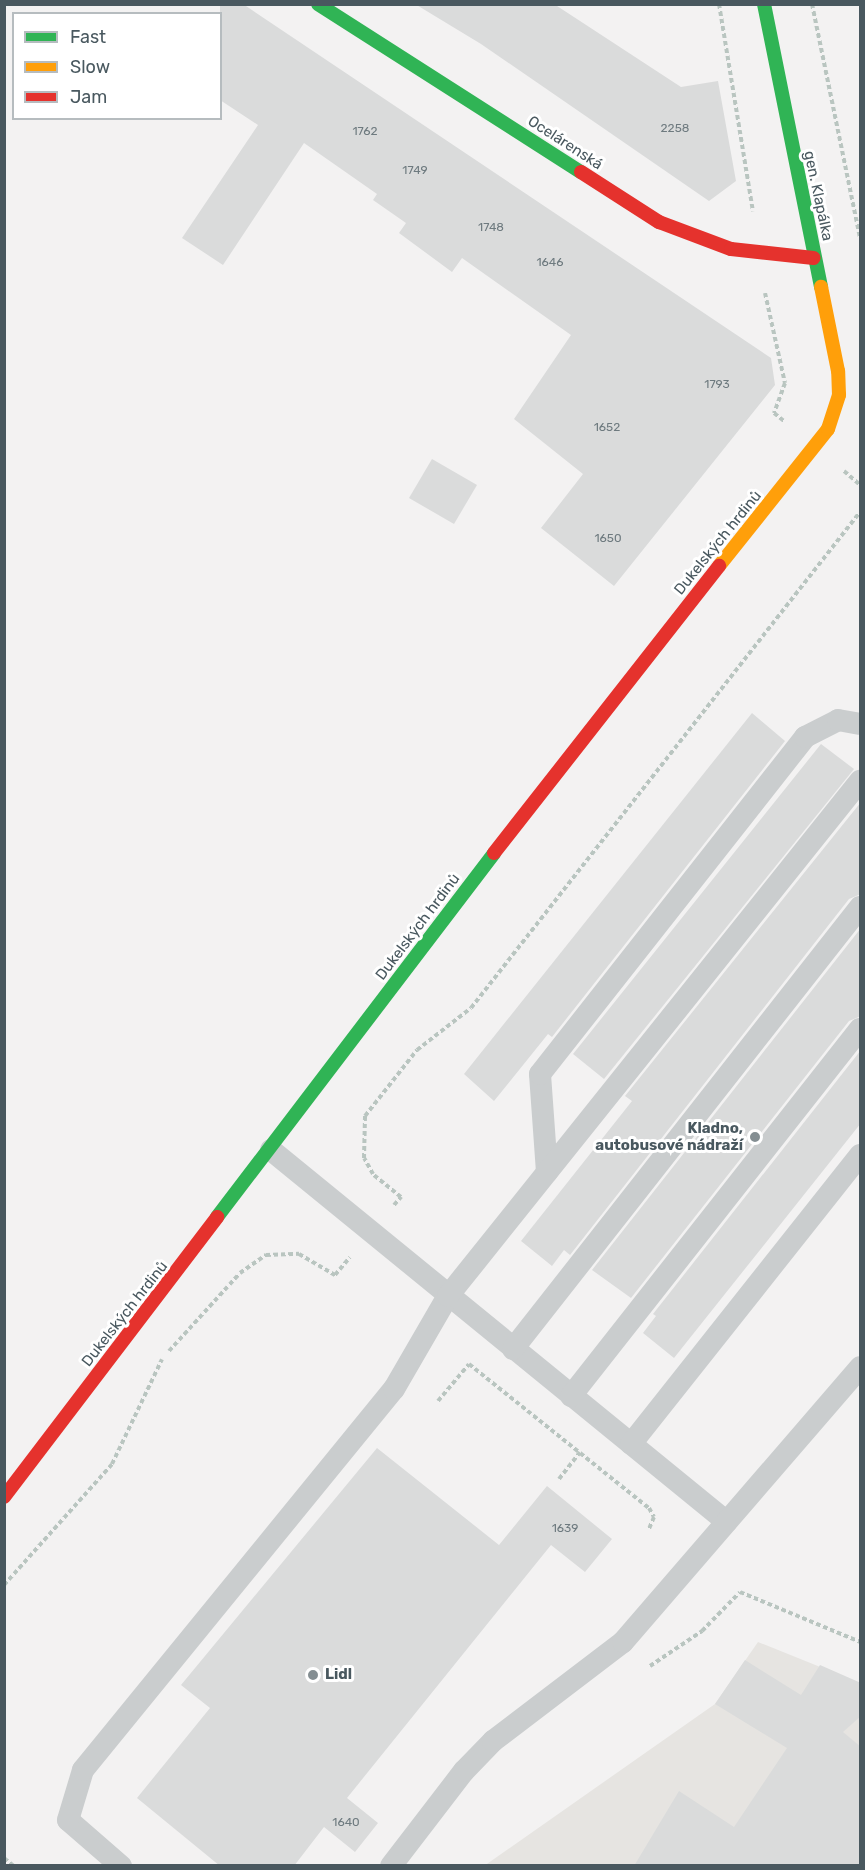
<!DOCTYPE html>
<html>
<head>
<meta charset="utf-8">
<style>
	body { margin:0 }
	#map { position:relative; width:865px; height:1870px; overflow:hidden; background:#f3f2f2; font-family:Rubik,sans-serif }
	div>[style] { position:absolute }
	[style*='--x'] { left:calc(var(--x)*1px); top:calc(var(--y)*1px); width:calc(var(--w)*1px); rotate:calc(var(--a)*1deg) }
	.commercial>* { inset:0; background:#e6e4e1 }
	.building>* { inset:0; background:#dadbdb }
	.path>* { height:4px; margin-top:-2px; transform-origin:0; background:repeating-linear-gradient(90deg,#b9c5c0 0 4.5px,transparent 0 7.5px) }
	.lane>* { height:22px; margin:-11px; padding:0 11px; transform-origin:11px; border-radius:11px; background:#cacdce }
	.fast>* { height:14px; margin:-7px; padding:0 7px; transform-origin:7px; border-radius:7px; background:#30b455 }
	.slow>* { height:14px; margin:-7px; padding:0 7px; transform-origin:7px; border-radius:7px; background:#ff9f0a }
	.jam>* { height:14px; margin:-7px; padding:0 7px; transform-origin:7px; border-radius:7px; background:#e5322d }
	.dots>* { width:16px; height:16px; translate:-50% -50%; box-sizing:border-box; border:3px solid #fff; border-radius:50% }
	span { translate:-50% -50%; white-space:nowrap; text-align:center; line-height:1.15; -webkit-text-stroke:6px #fff; paint-order:stroke }
	.number-label { font-size:12px; color:#6e7a7f }
	.number-label span { -webkit-text-stroke-width:0 }
	.street-label { font-size:15px; color:#49585f }
	.poi-label { font-size:15px; color:#49585f; font-weight:700 }
	.right { translate:-100% -50%; text-align:right }
	.left { translate:0 -50%; text-align:left }
	.frame { position:absolute; inset:0; border:6px solid #49585f; pointer-events:none }
	.legend { position:absolute; left:12px; top:12px; width:210px; height:108px; box-sizing:border-box; background:#fff; border:2px solid #b6bcbf; margin:0; padding:8px 10px; list-style:none; font-size:18px; color:#49585f }
	.legend li { display:flex; align-items:center; gap:12px; height:30px }
	.legend b { width:30px; border:2px solid #b6bcbf }
</style>
</head>
<body>
<div id="map">
	<div class="commercial">
		<div style="clip-path:polygon(758px 1642px,860px 1683px,860px 1865px,484px 1866px,715px 1704px)"></div>
	</div>
	<div class="building">
		<div style="clip-path:polygon(220px 4px,243px 4px,771px 358px,775px 385px,614px 586px,541px 528px,583px 474px,514px 419px,571px 335px,462px 258px,452px 272px,399px 233px,406px 223px,373px 200px,377px 194px,304px 143px,223px 265px,182px 238px,258px 125px,220px 100px)"></div>
		<div style="clip-path:polygon(415px 4px,554px 4px,681px 87px,718px 81px,736px 181px,709px 201px,481px 44px)"></div>
		<div style="clip-path:polygon(432px 459px,477px 485px,454px 524px,409px 498px)"></div>
		<div style="clip-path:polygon(752px 713px,785px 741px,552px 1037px,548px 1034px,494px 1101px,464px 1074px)"></div>
		<div style="clip-path:polygon(821px 744px,854px 769px,604px 1079px,573px 1054px)"></div>
		<div style="clip-path:polygon(861px 802px,861px 894px,849px 899px,570px 1255px,564px 1250px,552px 1266px,521px 1241px,632px 1101px,625px 1096px)"></div>
		<div style="clip-path:polygon(861px 928px,861px 1016px,849px 1021px,631px 1298px,592px 1270px)"></div>
		<div style="clip-path:polygon(861px 1050px,861px 1123px,674px 1358px,643px 1333px,656px 1316px,653px 1314px)"></div>
		<div style="clip-path:polygon(377px 1448px,499px 1545px,547px 1486px,612px 1539px,585px 1572px,551px 1545px,347px 1798px,378px 1823px,355px 1852px,324px 1827px,294px 1866px,220px 1866px,137px 1798px,210px 1708px,181px 1685px)"></div>
		<div style="clip-path:polygon(745px 1660px,801px 1695px,820px 1665px,861px 1683px,861px 1716px,843px 1732px,861px 1747px,861px 1866px,634px 1866px,679px 1791px,734px 1827px,787px 1748px,715px 1704px)"></div>
	</div>
	<div class="path">
		<div style="--x:719;--y:4;--w:210;--a:80.7"></div>
		<div style="--x:812;--y:4;--w:238;--a:78.4"></div>
		<div style="--x:765;--y:293;--w:92;--a:77.5"></div>
		<div style="--x:785;--y:383;--w:32;--a:110"></div>
		<div style="--x:774;--y:413;--w:14;--a:39"></div>
		<div style="--x:844;--y:471;--w:21;--a:41"></div>
		<div style="--x:394;--y:1205;--w:11;--a:-49"></div>
		<div style="--x:401;--y:1197;--w:36;--a:-141"></div>
		<div style="--x:373;--y:1174;--w:18;--a:-119"></div>
		<div style="--x:364;--y:1158;--w:42;--a:-88.6"></div>
		<div style="--x:365;--y:1116;--w:84;--a:-51.8"></div>
		<div style="--x:417;--y:1050;--w:68;--a:-37.9"></div>
		<div style="--x:471;--y:1008;--w:630;--a:-51.89"></div>
		<div style="--x:169;--y:1351;--w:105;--a:-47.7"></div>
		<div style="--x:240;--y:1273;--w:32;--a:-35"></div>
		<div style="--x:266;--y:1255;--w:33;--a:-2"></div>
		<div style="--x:299;--y:1254;--w:42;--a:30.3"></div>
		<div style="--x:335;--y:1275;--w:23;--a:-50"></div>
		<div style="--x:438;--y:1401;--w:48;--a:-50"></div>
		<div style="--x:469;--y:1364;--w:231;--a:38.7"></div>
		<div style="--x:649;--y:1508;--w:10;--a:61"></div>
		<div style="--x:654;--y:1517;--w:13;--a:113"></div>
		<div style="--x:559;--y:1479;--w:34;--a:-52"></div>
		<div style="--x:4;--y:1585;--w:162;--a:-48.2"></div>
		<div style="--x:112;--y:1464;--w:116;--a:-64.5"></div>
		<div style="--x:650;--y:1666;--w:63;--a:-33.9"></div>
		<div style="--x:702;--y:1631;--w:54;--a:-45.7"></div>
		<div style="--x:740;--y:1592;--w:130;--a:22.6"></div>
		<div style="--x:4;--y:1858;--w:13;--a:39"></div>
	</div>
	<div class="lane">
		<div style="--x:271;--y:1150;--w:588;--a:39.21"></div>
		<div style="--x:547;--y:1172;--w:98;--a:-94.1"></div>
		<div style="--x:540;--y:1074;--w:429;--a:-51.8"></div>
		<div style="--x:805;--y:737;--w:37;--a:-27"></div>
		<div style="--x:838;--y:720;--w:22;--a:10"></div>
		<div style="--x:513;--y:1349;--w:562;--a:-51.87"></div>
		<div style="--x:571;--y:1396;--w:467;--a:-51.8"></div>
		<div style="--x:631;--y:1444;--w:369;--a:-51.6"></div>
		<div style="--x:121;--y:1866;--w:70;--a:-139"></div>
		<div style="--x:68;--y:1820;--w:52;--a:-73.3"></div>
		<div style="--x:83;--y:1770;--w:492;--a:-50.8"></div>
		<div style="--x:394;--y:1389;--w:108;--a:-59.9"></div>
		<div style="--x:448;--y:1296;--w:660;--a:-51.34"></div>
		<div style="--x:391;--y:1866;--w:120;--a:-52.5"></div>
		<div style="--x:464;--y:1771;--w:42;--a:-46"></div>
		<div style="--x:493;--y:1741;--w:163;--a:-37.3"></div>
		<div style="--x:623;--y:1642;--w:363;--a:-49.2"></div>
	</div>
	<div class="fast">
		<div style="--x:318;--y:4;--w:312;--a:32.6"></div>
		<div style="--x:764;--y:4;--w:289;--a:78.6"></div>
		<div style="--x:217;--y:1217;--w:457;--a:-52.7"></div>
	</div>
	<div class="slow">
		<div style="--x:719;--y:566;--w:175;--a:-51.5"></div>
		<div style="--x:828;--y:429;--w:36;--a:-72"></div>
		<div style="--x:839;--y:395;--w:24;--a:-92"></div>
		<div style="--x:838;--y:371;--w:86;--a:-101.4"></div>
	</div>
	<div class="jam">
		<div style="--x:581;--y:172;--w:93;--a:32.7"></div>
		<div style="--x:659;--y:222;--w:77;--a:20.6"></div>
		<div style="--x:731;--y:249;--w:83;--a:6.2"></div>
		<div style="--x:494;--y:853;--w:365;--a:-51.9"></div>
		<div style="--x:4;--y:1497;--w:352;--a:-52.7"></div>
	</div>
	<div class="dots">
		<div style="left:755px;top:1137px;background:#848e92"></div>
		<div style="left:313px;top:1675px;background:#848e92"></div>
	</div>
	<div class="number-label">
		<span style="left:675px;top:129px">2258</span>
		<span style="left:365px;top:132px">1762</span>
		<span style="left:415px;top:171px">1749</span>
		<span style="left:491px;top:228px">1748</span>
		<span style="left:550px;top:263px">1646</span>
		<span style="left:717px;top:385px">1793</span>
		<span style="left:607px;top:428px">1652</span>
		<span style="left:608px;top:539px">1650</span>
		<span style="left:565px;top:1529px">1639</span>
		<span style="left:346px;top:1823px">1640</span>
	</div>
	<div class="street-label">
		<span style="left:565px;top:143px;rotate:33deg">Ocelárenská</span>
		<span style="left:818px;top:196px;rotate:78deg">gen. Klapálka</span>
		<span style="left:718px;top:543px;rotate:-51deg">Dukelských hrdinů</span>
		<span style="left:418px;top:927px;rotate:-53deg">Dukelských hrdinů</span>
		<span style="left:125px;top:1314px;rotate:-52deg">Dukelských hrdinů</span>
	</div>
	<div class="poi-label">
		<span class="right" style="left:743px;top:1137px">Kladno,<br>autobusové nádraží</span>
		<span class="left" style="left:325px;top:1675px">Lidl</span>
	</div>
	<div class="frame"></div>
	<ul class="legend">
	<li><b style="height:8px;background:#30b455"></b>Fast</li>
	<li><b style="height:8px;background:#ff9f0a"></b>Slow</li>
	<li><b style="height:8px;background:#e5322d"></b>Jam</li>
	</ul>
</div>
</body>
</html>
